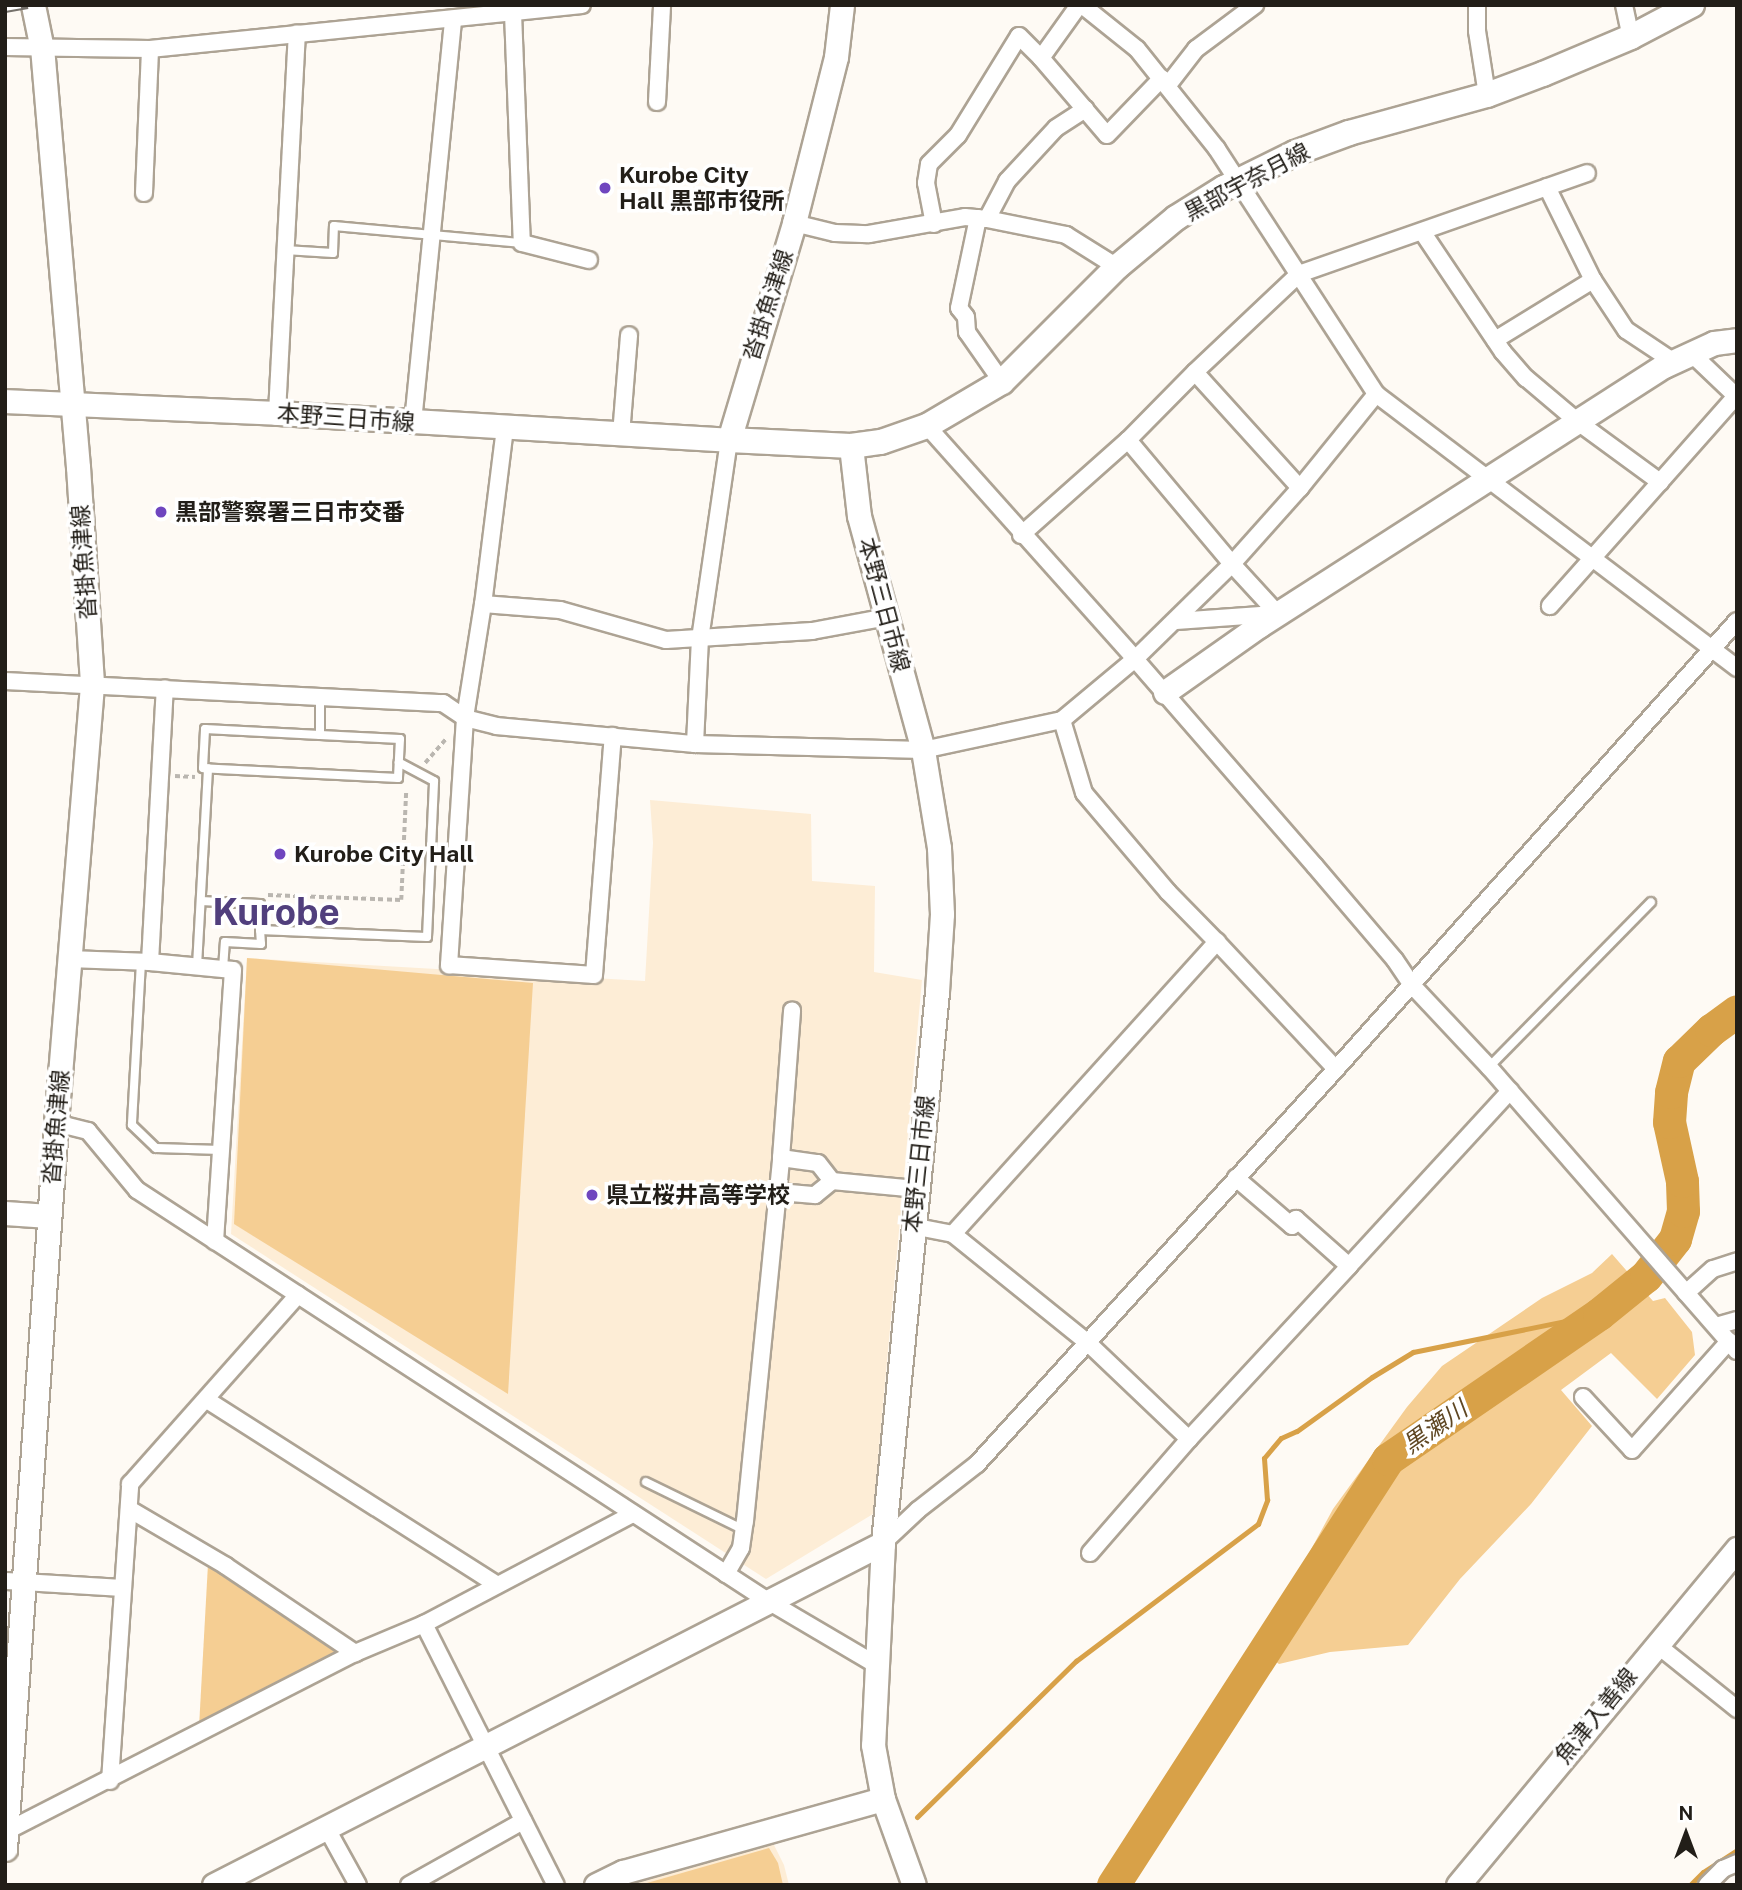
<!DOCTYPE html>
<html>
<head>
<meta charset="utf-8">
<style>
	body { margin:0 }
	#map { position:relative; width:1742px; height:1890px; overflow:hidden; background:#fefaf4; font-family:"Public Sans","Noto Sans JP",sans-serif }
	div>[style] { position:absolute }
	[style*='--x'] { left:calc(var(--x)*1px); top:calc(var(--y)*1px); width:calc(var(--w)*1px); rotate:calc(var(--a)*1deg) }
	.built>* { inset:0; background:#fdedd6 }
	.green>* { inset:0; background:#f5ce93 }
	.stream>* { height:5px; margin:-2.5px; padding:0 2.5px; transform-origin:2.5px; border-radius:2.5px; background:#d8a148 }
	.river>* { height:33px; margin:-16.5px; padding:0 16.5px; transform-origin:16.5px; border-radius:16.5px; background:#d8a148 }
	.path>* { height:3.5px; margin-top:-1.75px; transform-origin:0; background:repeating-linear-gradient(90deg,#bab6b0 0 5px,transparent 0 8.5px) }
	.roads { filter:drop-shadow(2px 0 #ada394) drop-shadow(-2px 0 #ada394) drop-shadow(0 2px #ada394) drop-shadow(0 -2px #ada394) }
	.lane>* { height:8px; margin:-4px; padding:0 4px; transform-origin:4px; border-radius:4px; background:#fff }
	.street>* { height:16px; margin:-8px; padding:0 8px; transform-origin:8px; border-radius:8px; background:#fff }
	.secondary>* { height:23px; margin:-11.5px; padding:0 11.5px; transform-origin:11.5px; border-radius:11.5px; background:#fff }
	.primary>* { height:24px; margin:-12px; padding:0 12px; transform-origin:12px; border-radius:12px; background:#fff }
	.rail>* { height:8px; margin-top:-4px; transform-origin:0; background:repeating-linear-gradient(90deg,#fff 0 16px,#75716b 0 32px); box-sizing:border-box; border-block:2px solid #75716b }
	.dots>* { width:19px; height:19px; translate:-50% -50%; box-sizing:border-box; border:4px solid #fff; border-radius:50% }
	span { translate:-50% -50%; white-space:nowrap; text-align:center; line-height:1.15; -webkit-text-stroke:7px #fff; paint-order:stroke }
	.poi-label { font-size:23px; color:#221e18; font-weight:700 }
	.left { translate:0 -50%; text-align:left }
	.street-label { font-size:23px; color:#221e18 }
	.water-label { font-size:24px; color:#5f4723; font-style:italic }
	.town-label { font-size:37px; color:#513f7d; font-weight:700 }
	.frame { position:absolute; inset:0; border:7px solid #221e18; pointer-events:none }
	.north { position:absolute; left:1651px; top:1799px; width:70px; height:70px; -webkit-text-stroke:5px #fff; paint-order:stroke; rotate:0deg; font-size:19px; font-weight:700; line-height:28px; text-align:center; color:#221e18 }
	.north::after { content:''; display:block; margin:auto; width:24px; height:32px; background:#221e18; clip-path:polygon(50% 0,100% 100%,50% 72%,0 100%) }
</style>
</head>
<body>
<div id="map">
	<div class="built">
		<div style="clip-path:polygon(650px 800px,811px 814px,812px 881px,875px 886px,874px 972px,922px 980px,873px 1514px,766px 1579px,231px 1234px,247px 958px,645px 981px,653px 843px)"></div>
		<div style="clip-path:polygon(772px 1841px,784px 1865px,789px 1885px,624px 1885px)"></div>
	</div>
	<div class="green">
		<div style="clip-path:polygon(247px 958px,533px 983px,508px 1394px,234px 1224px)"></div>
		<div style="clip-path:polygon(1612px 1254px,1653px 1301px,1665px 1298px,1692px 1332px,1695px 1355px,1657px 1399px,1611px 1353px,1561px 1390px,1592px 1426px,1531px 1504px,1460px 1579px,1408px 1645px,1330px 1652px,1279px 1664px,1252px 1645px,1295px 1579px,1333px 1509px,1407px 1407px,1442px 1366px,1542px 1298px,1592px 1273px)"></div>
		<div style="clip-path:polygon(208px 1564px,340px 1655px,199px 1727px)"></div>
		<div style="clip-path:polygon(769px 1848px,778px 1863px,783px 1885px,640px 1885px)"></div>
	</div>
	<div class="stream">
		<div style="--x:917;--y:1817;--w:223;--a:-44.5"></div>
		<div style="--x:1076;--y:1661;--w:228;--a:-37"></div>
		<div style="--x:1258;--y:1524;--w:26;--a:-69"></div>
		<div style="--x:1267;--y:1500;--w:42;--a:-94.1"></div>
		<div style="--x:1264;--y:1458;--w:26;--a:-50"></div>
		<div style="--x:1281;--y:1438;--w:17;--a:-24"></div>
		<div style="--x:1297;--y:1431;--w:92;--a:-35.8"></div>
		<div style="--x:1372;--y:1377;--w:48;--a:-31.4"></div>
		<div style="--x:1413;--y:1352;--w:190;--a:-11.5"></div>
		<div style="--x:1690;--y:1885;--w:18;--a:-45"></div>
		<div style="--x:1703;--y:1872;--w:40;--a:-32.9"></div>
	</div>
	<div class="river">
		<div style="--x:1113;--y:1885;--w:507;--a:-57.16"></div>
		<div style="--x:1388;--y:1459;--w:256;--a:-34.5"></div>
		<div style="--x:1599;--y:1314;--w:60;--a:-39"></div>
		<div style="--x:1646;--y:1276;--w:47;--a:-51.9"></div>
		<div style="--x:1675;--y:1239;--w:29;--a:-74"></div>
		<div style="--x:1683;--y:1211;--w:30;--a:-92"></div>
		<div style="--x:1682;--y:1181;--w:60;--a:-102.4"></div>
		<div style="--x:1669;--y:1122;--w:30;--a:-86"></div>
		<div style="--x:1671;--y:1092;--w:32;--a:-76"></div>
		<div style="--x:1679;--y:1061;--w:45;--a:-44.1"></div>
		<div style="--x:1711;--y:1030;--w:32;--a:-36"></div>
	</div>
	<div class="path">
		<div style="--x:425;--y:763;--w:33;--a:-49"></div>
		<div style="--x:175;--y:776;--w:20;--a:3"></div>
		<div style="--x:268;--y:895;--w:133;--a:2.2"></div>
		<div style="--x:401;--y:900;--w:110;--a:-87.4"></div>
	</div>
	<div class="roads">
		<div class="lane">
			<div style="--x:285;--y:250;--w:48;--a:3.6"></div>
			<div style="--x:333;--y:253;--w:27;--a:-88"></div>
			<div style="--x:334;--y:226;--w:189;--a:5.2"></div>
			<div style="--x:320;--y:735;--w:80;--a:2.9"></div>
			<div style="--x:400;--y:739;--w:39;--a:93"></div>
			<div style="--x:398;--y:778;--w:195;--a:-177.1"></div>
			<div style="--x:203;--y:768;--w:39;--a:-87"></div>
			<div style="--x:205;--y:729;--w:115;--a:3"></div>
			<div style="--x:320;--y:735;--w:39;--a:-90"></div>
			<div style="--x:201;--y:901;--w:59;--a:2.9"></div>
			<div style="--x:260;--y:904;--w:26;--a:90"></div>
			<div style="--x:260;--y:930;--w:167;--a:2.4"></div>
			<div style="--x:427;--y:937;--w:156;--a:-87.4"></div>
			<div style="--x:434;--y:781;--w:40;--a:-152"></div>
			<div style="--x:141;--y:962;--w:163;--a:93.2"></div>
			<div style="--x:132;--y:1125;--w:33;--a:44"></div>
			<div style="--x:156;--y:1148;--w:65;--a:1.8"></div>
			<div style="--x:197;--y:966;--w:198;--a:-86.8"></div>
			<div style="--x:223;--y:969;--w:27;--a:-86"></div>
			<div style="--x:225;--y:942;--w:36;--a:3"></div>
			<div style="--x:261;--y:944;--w:14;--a:-94"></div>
			<div style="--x:1489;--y:1067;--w:231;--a:-45.5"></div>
			<div style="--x:646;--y:1482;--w:109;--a:26.1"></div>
		</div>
		<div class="street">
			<div style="--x:1079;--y:5;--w:65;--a:125.6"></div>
			<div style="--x:1041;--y:58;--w:101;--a:49.4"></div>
			<div style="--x:1107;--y:135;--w:79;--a:-46"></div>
			<div style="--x:1082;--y:5;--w:70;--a:38.7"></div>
			<div style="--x:1137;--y:49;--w:128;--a:51.3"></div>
			<div style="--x:1217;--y:149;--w:292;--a:57"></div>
			<div style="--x:1376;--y:394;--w:453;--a:37.2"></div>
			<div style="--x:1477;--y:5;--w:26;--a:90"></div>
			<div style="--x:1477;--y:31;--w:65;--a:81.1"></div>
			<div style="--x:1624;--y:5;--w:33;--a:78"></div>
			<div style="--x:513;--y:13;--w:230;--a:87.8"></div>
			<div style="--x:522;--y:243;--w:69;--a:14.2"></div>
			<div style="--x:5;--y:47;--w:145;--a:0.8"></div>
			<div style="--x:150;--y:49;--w:434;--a:-5.8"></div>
			<div style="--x:1168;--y:85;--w:46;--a:-52.1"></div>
			<div style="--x:1196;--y:49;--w:74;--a:-36.7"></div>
			<div style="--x:657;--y:102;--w:97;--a:-87"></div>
			<div style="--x:1547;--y:187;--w:104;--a:63.7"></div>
			<div style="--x:1593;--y:280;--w:60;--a:56.6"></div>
			<div style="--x:1626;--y:330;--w:58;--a:33.7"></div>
			<div style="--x:144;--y:193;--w:144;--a:-87.6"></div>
			<div style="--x:978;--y:218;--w:92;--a:101.9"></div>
			<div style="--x:959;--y:308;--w:11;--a:52"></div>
			<div style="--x:966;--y:317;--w:15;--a:86"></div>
			<div style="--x:967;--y:332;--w:61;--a:55"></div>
			<div style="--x:987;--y:219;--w:43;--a:-62.2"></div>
			<div style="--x:1007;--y:181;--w:72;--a:-47.2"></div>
			<div style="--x:1056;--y:128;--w:35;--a:-33"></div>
			<div style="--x:794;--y:223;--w:42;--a:13.7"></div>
			<div style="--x:835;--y:233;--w:34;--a:2"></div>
			<div style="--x:869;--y:234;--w:97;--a:-10"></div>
			<div style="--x:965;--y:217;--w:22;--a:5"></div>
			<div style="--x:987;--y:219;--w:81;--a:11.4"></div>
			<div style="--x:1066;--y:235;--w:60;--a:32.1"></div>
			<div style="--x:934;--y:224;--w:42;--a:-101"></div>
			<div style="--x:926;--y:183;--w:19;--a:-81"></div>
			<div style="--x:929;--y:164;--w:41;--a:-45"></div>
			<div style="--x:958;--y:135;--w:116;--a:-58.4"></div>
			<div style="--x:1019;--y:36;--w:31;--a:45"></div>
			<div style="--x:1423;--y:233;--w:143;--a:56.1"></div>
			<div style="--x:1503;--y:352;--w:35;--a:49"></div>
			<div style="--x:1526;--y:378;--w:68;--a:40.2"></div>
			<div style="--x:1578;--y:422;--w:102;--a:36.2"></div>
			<div style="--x:1660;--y:482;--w:166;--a:131.6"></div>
			<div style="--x:1495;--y:340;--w:115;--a:-31.5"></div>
			<div style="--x:277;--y:413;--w:380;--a:-87"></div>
			<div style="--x:413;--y:422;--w:405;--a:-84.3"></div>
			<div style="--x:927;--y:426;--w:312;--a:48.2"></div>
			<div style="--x:1135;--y:659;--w:136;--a:-44.4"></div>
			<div style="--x:1232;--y:564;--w:102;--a:-48.2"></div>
			<div style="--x:1300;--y:488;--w:121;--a:-51"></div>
			<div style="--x:505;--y:428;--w:177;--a:97.1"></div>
			<div style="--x:483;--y:604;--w:115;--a:99"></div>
			<div style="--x:465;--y:718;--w:248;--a:93.7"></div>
			<div style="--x:449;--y:965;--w:145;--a:3.9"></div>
			<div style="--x:594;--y:975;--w:240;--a:-85.5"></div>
			<div style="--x:621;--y:435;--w:100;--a:-85.4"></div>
			<div style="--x:1128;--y:440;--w:95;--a:-45.4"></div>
			<div style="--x:1660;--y:482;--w:115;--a:-48.5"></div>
			<div style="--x:1736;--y:396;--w:61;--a:-136.3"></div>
			<div style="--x:1300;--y:488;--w:156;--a:-132.2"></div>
			<div style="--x:1195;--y:372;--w:143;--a:-43.3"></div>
			<div style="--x:1299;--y:274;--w:305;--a:-19.3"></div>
			<div style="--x:1021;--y:535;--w:143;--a:-41.6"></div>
			<div style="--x:1128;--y:440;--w:162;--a:50"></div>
			<div style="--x:1232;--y:564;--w:68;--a:47.4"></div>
			<div style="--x:483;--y:604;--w:77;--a:4.5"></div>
			<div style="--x:560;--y:610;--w:110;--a:15.8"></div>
			<div style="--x:666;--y:640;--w:146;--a:-3.5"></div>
			<div style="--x:812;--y:631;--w:76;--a:-10.6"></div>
			<div style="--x:1176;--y:621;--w:99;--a:-4"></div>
			<div style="--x:5;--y:681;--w:439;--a:2.9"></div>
			<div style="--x:443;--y:703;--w:27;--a:34"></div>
			<div style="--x:465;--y:718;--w:32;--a:14"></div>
			<div style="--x:496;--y:726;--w:200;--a:5.2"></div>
			<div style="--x:695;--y:744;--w:228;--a:1.5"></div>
			<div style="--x:923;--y:750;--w:142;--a:-12.2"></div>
			<div style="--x:1062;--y:720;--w:95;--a:-39.9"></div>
			<div style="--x:1135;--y:659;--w:274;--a:49"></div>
			<div style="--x:1315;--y:866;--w:123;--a:49.6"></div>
			<div style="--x:1395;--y:960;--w:29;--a:56"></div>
			<div style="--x:1411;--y:984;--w:114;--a:46.8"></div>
			<div style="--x:1489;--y:1067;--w:377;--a:48.9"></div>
			<div style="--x:1062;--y:720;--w:76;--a:73.2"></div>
			<div style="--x:1084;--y:793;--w:130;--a:49.7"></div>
			<div style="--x:1168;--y:892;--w:70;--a:45.6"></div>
			<div style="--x:695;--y:744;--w:105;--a:-87.3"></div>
			<div style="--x:700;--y:639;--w:201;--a:-81.7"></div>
			<div style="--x:70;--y:959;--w:80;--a:2.1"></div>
			<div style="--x:150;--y:962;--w:274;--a:-86.9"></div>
			<div style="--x:150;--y:962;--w:83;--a:5.5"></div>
			<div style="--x:233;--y:970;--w:272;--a:93.8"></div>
			<div style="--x:56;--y:1123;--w:33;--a:14"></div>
			<div style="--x:88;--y:1131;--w:77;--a:50.3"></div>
			<div style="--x:137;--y:1190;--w:753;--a:33.08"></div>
			<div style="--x:768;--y:1601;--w:124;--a:30.5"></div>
			<div style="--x:781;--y:1158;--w:148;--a:-85.7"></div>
			<div style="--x:779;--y:1192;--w:36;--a:5"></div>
			<div style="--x:815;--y:1195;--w:22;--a:-39"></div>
			<div style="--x:912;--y:1226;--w:42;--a:11"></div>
			<div style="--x:953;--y:1234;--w:172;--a:38.9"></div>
			<div style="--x:1087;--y:1342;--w:141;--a:43.6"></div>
			<div style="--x:1189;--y:1439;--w:151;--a:131"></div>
			<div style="--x:953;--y:1234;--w:394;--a:-47.9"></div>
			<div style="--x:1217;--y:942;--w:174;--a:46.9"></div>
			<div style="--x:1349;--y:1266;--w:238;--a:-47.4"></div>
			<div style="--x:1686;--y:1293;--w:36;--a:-42"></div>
			<div style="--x:1713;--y:1269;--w:25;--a:-18"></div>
			<div style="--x:1716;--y:1326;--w:22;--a:-16"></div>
			<div style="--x:1583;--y:1397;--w:72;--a:47.2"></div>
			<div style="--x:1632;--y:1450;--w:146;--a:-48.3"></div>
			<div style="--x:207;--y:1400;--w:343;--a:32.5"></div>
			<div style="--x:1189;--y:1439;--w:236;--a:-47.2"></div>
			<div style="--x:1349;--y:1266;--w:71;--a:-138.4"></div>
			<div style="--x:1296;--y:1219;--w:8;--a:120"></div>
			<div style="--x:1292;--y:1226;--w:74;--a:-139.4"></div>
			<div style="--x:129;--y:1509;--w:113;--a:30.4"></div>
			<div style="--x:226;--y:1566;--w:156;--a:34"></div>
			<div style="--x:883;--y:1543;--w:48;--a:-43.3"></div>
			<div style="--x:918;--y:1510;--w:75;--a:-37.9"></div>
			<div style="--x:977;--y:1464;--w:534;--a:-47.73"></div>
			<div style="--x:1336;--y:1069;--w:601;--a:-48.17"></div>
			<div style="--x:726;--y:1574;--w:30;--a:-60"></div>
			<div style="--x:741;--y:1548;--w:27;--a:-82"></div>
			<div style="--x:745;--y:1521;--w:365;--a:-84.3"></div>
			<div style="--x:781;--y:1158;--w:37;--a:8"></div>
			<div style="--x:818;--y:1163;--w:23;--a:52"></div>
			<div style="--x:832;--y:1181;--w:84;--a:5.4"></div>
			<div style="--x:5;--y:1581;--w:118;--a:3.4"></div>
			<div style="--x:424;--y:1624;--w:292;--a:63.2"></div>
			<div style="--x:1656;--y:1644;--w:104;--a:38.7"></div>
			<div style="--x:110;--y:1781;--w:298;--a:-86.1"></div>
			<div style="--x:130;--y:1484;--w:253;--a:-48.4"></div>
			<div style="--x:326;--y:1827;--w:66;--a:61.1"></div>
			<div style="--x:7;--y:1831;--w:391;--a:-27.1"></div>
			<div style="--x:355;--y:1653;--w:75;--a:-22.8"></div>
			<div style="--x:424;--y:1624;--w:236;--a:-27.8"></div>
			<div style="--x:409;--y:1885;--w:131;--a:-29.3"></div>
			<div style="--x:1707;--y:1885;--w:23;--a:-45"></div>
			<div style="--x:1723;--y:1869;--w:15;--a:-23"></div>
		</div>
		<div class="secondary">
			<div style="--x:5;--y:401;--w:272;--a:2.5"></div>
			<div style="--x:277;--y:413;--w:453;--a:3.4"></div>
			<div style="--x:729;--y:440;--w:227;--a:-73.3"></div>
			<div style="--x:794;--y:223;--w:171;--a:-75.8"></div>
			<div style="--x:836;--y:57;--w:52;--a:-83.4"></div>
			<div style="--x:851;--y:446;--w:70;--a:83.5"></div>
			<div style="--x:859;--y:516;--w:243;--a:74.7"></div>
			<div style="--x:923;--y:750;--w:99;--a:80.7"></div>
			<div style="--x:939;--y:848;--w:66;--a:87.4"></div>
			<div style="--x:942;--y:914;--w:78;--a:93.7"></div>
			<div style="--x:937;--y:992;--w:554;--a:95.6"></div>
			<div style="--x:883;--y:1543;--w:202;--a:92.8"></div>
			<div style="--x:873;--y:1745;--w:55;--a:79.5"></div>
			<div style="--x:883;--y:1799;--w:91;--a:70.2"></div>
			<div style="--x:1165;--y:692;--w:116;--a:-35.2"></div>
			<div style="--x:1260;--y:625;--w:480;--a:-32.7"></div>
			<div style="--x:1664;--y:366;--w:55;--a:-24.7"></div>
			<div style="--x:1714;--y:343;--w:23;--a:-7"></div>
			<div style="--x:5;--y:1213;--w:44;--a:3.9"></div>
			<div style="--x:5;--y:1849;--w:728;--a:-85.98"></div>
			<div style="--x:56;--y:1123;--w:441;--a:-85.3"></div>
			<div style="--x:92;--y:683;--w:216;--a:-93.7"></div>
			<div style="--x:78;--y:467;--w:420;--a:-94.9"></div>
			<div style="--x:42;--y:49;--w:45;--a:-101.6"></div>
			<div style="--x:214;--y:1885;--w:751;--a:-27.08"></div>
			<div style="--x:596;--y:1885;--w:30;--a:-26"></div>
			<div style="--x:623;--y:1872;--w:270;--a:-15.7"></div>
			<div style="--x:1458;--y:1885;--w:437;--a:-50.3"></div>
		</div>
		<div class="primary">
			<div style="--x:729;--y:440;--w:122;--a:2.8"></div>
			<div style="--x:851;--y:446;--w:30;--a:-8"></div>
			<div style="--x:881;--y:442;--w:49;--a:-19.2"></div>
			<div style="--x:927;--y:426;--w:87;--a:-30.4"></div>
			<div style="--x:1002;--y:382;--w:163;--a:-45"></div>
			<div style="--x:1117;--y:267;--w:77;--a:-39.7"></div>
			<div style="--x:1176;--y:218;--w:57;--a:-32"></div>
			<div style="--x:1224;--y:188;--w:79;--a:-26.2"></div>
			<div style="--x:1295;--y:153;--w:58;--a:-20.3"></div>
			<div style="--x:1349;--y:133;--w:143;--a:-15.4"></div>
			<div style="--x:1487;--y:95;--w:60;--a:-20.6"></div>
			<div style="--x:1543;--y:74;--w:95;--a:-22.8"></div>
			<div style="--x:1631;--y:37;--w:69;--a:-27.7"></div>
		</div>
	</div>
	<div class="rail">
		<div style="--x:5;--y:9;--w:23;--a:-10"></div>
	</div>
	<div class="dots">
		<div style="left:605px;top:188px;background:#6f46bf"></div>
		<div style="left:161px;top:512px;background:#6f46bf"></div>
		<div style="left:280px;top:854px;background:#6f46bf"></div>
		<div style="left:592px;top:1195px;background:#6f46bf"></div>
	</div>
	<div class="poi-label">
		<span class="left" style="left:619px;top:188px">Kurobe City<br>Hall 黒部市役所</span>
		<span class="left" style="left:175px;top:512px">黒部警察署三日市交番</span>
		<span class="left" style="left:294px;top:854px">Kurobe City Hall</span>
		<span class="left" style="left:606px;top:1195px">県立桜井高等学校</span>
	</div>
	<div class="street-label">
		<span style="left:1247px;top:182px;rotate:-28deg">黒部宇奈月線</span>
		<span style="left:768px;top:305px;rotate:-72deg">沓掛魚津線</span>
		<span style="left:346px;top:418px;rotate:4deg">本野三日市線</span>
		<span style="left:84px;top:562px;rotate:-94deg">沓掛魚津線</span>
		<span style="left:884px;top:605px;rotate:75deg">本野三日市線</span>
		<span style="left:56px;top:1127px;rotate:-85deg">沓掛魚津線</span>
		<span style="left:919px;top:1164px;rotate:-84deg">本野三日市線</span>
		<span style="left:1596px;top:1716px;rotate:-51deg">魚津入善線</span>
	</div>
	<div class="water-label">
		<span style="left:1435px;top:1427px;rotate:-35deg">黒瀬川</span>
	</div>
	<div class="town-label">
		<span style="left:276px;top:912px">Kurobe</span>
	</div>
	<div class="frame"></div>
	<div class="north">N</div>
</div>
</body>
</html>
